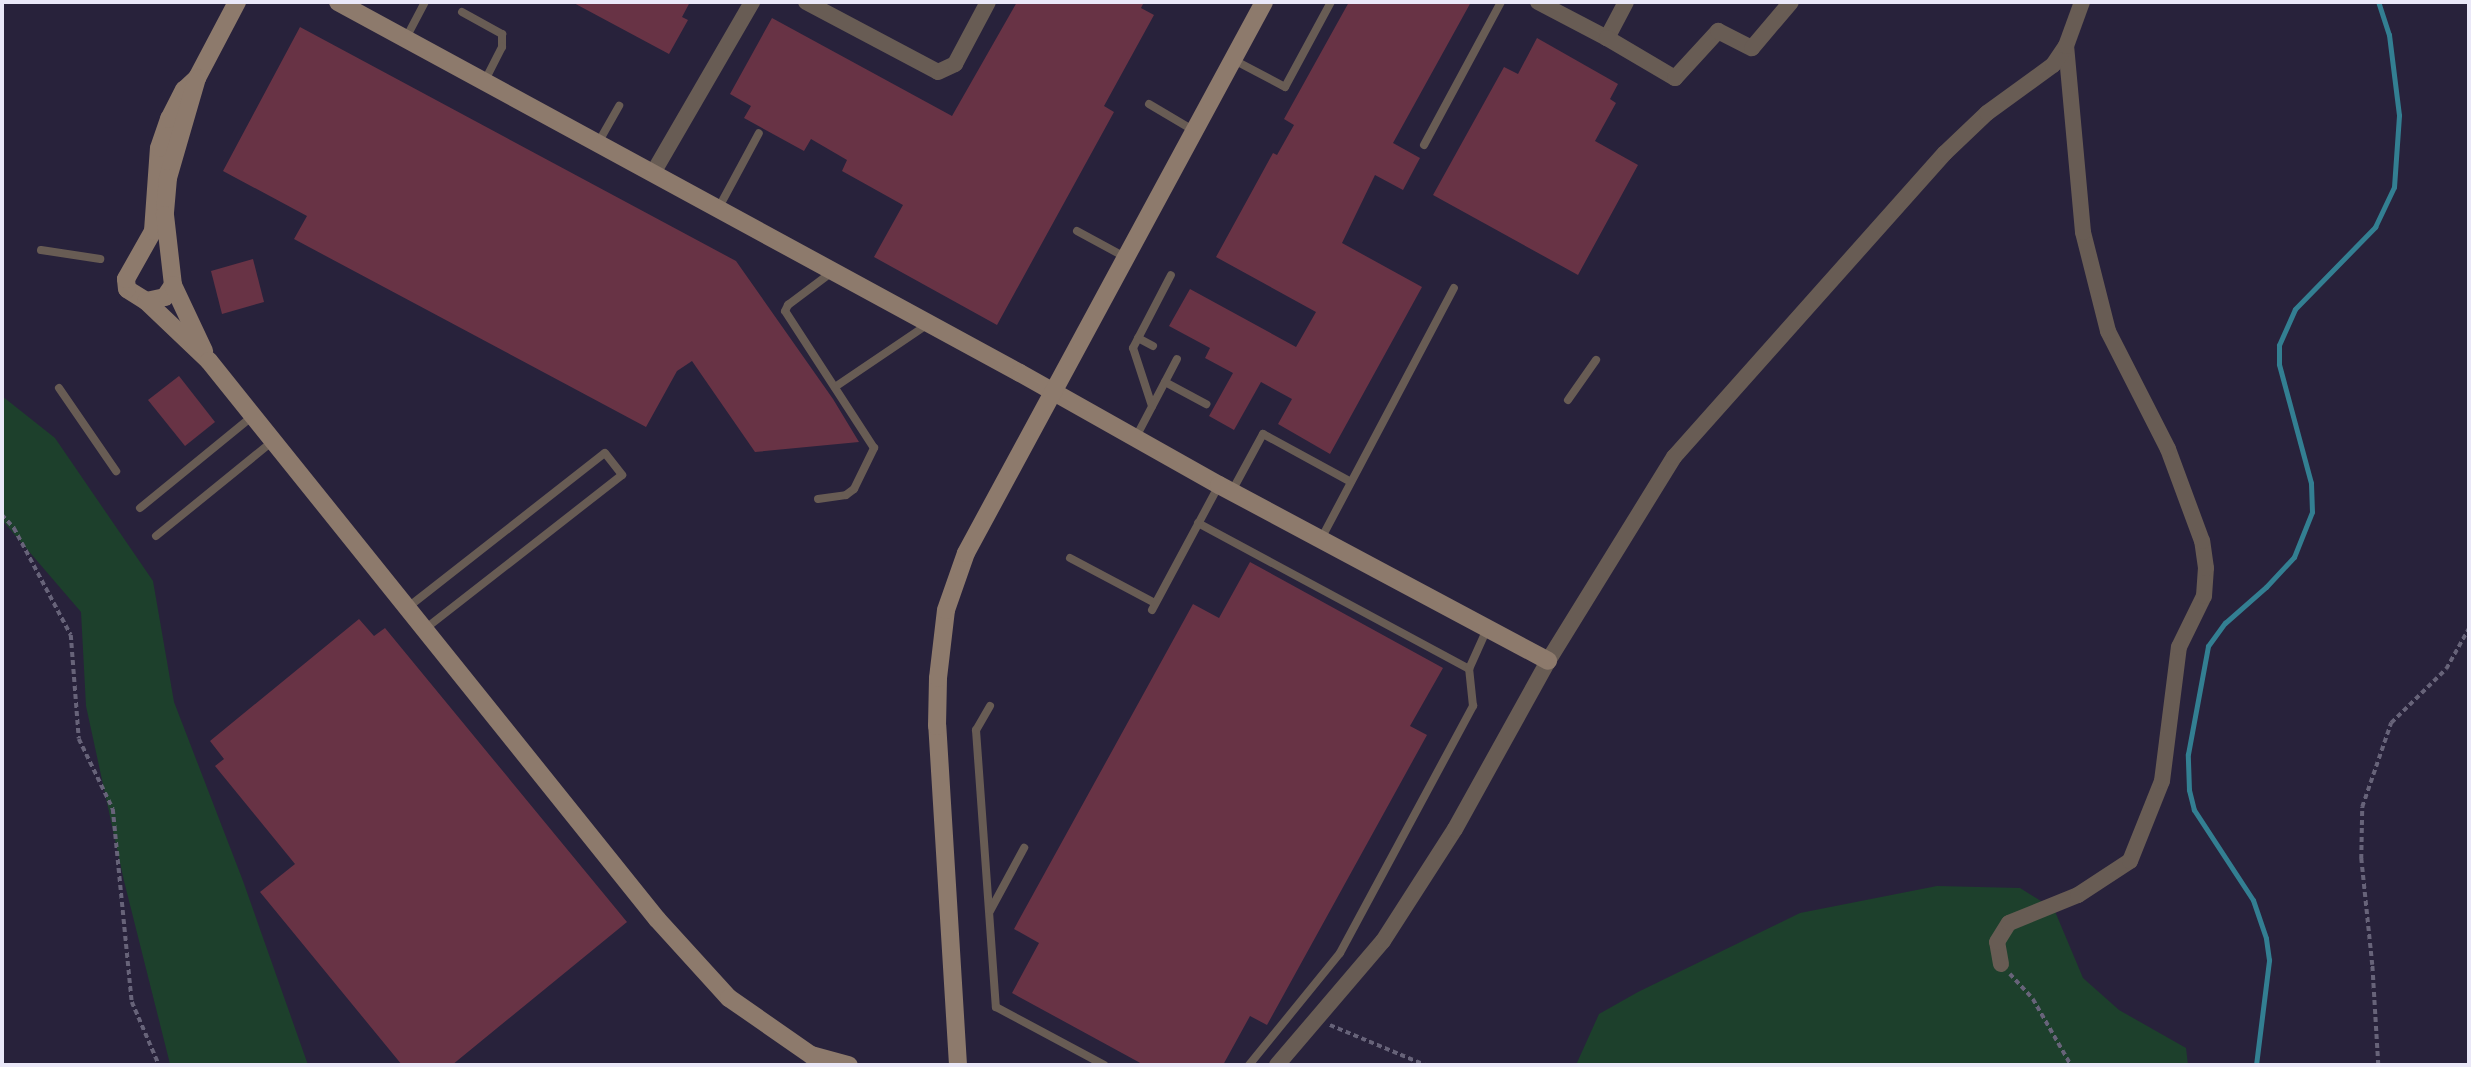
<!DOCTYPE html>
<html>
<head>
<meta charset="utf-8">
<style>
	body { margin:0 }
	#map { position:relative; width:2471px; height:1067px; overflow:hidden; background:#28223b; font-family:Inter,sans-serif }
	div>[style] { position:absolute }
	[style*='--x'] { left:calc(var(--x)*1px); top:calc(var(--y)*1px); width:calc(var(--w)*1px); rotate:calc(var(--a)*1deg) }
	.green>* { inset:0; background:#1d402c }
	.stream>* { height:5px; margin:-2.5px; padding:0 2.5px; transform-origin:2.5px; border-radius:2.5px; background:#337f92 }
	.building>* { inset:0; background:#683345 }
	.path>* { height:3.5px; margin-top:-1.75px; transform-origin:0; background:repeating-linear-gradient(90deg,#676379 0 5px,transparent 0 8.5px) }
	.lane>* { height:8px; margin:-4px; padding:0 4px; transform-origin:4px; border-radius:4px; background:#685c54 }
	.street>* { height:16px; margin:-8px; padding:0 8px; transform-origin:8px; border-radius:8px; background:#685c54 }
	.secondary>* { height:18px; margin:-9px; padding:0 9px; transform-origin:9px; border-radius:9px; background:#8d7a6c }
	span { translate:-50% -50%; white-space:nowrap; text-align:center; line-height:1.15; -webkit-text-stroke:7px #100e19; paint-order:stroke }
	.frame { position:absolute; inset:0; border:4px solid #eae8f8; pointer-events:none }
</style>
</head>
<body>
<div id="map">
	<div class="green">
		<div style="clip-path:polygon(2px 396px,55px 438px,153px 581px,174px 702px,243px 881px,308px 1065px,170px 1064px,124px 881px,86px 706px,81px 612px,2px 520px)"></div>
		<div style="clip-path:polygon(1937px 886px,2020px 888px,2054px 909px,2083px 978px,2119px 1010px,2186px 1048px,2188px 1065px,1576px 1065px,1599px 1014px,1638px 992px,1800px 913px)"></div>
	</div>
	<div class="stream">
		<div style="--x:2256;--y:1065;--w:106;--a:-82.9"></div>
		<div style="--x:2269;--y:960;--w:22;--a:-98"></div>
		<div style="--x:2266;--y:938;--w:40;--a:-108.9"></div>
		<div style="--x:2253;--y:900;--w:108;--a:-123.2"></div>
		<div style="--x:2194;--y:810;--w:21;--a:-104"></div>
		<div style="--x:2189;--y:790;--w:36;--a:-92"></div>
		<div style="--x:2188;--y:754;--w:110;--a:-79.5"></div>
		<div style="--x:2208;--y:646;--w:29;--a:-54"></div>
		<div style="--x:2225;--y:623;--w:55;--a:-41.3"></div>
		<div style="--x:2266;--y:587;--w:41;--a:-47"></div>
		<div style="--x:2294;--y:557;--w:48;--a:-68.2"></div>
		<div style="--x:2312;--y:512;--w:29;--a:-92"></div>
		<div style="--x:2311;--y:483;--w:123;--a:-105.1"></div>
		<div style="--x:2279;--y:364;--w:19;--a:-90"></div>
		<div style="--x:2279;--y:345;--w:39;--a:-66"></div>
		<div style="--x:2295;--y:309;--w:115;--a:-45.7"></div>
		<div style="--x:2375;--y:227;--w:44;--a:-64.6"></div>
		<div style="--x:2394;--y:187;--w:72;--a:-86"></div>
		<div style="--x:2399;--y:115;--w:81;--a:-97.1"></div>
		<div style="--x:2389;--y:35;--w:35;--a:-108"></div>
	</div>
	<div class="building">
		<div style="clip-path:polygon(572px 2px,690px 2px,682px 17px,688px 20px,669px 54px)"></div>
		<div style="clip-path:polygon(1017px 2px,1144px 2px,1141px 8px,1154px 15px,1104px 106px,1114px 112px,997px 325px,874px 257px,903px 205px,842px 171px,847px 160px,811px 139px,804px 151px,744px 118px,751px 106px,730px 94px,772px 18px,952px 116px)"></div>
		<div style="clip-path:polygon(1349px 2px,1471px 2px,1393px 143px,1420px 158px,1403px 190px,1375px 175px,1342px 243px,1422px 287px,1330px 454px,1278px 424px,1292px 399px,1261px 382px,1234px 430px,1209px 416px,1233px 373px,1205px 358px,1210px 348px,1169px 326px,1190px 289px,1296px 347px,1316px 312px,1216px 257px,1273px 153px,1277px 155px,1294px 125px,1284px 119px)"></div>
		<div style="clip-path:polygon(300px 27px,736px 261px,833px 399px,859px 442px,755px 452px,692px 361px,677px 371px,646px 427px,294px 239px,307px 216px,223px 171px)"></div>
		<div style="clip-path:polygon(1537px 38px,1618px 84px,1610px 99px,1616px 103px,1595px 141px,1638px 165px,1578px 275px,1433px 195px,1504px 67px,1518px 74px)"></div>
		<div style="clip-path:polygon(253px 259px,264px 302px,222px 314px,211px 271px)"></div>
		<div style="clip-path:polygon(179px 376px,215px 422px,185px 446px,148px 400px)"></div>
		<div style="clip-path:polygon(1250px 562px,1443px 668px,1410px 726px,1427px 735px,1267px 1025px,1250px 1016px,1223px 1065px,1144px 1065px,1012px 993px,1039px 943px,1014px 929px,1193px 604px,1219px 618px)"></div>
		<div style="clip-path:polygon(359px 619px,374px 636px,385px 628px,627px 922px,452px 1065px,402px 1065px,260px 892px,295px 864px,215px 766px,224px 759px,210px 741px)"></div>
	</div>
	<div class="path">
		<div style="--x:2;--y:515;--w:18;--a:47"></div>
		<div style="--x:14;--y:528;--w:121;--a:62"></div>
		<div style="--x:71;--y:635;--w:104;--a:85.6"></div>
		<div style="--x:79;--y:739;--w:78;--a:64.1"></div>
		<div style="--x:113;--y:809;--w:194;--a:84.4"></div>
		<div style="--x:132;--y:1002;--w:69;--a:66.8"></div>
		<div style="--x:2010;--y:974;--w:34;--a:47"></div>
		<div style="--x:2033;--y:999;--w:76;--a:60.1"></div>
		<div style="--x:1330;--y:1025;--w:103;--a:22.8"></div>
		<div style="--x:1814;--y:1065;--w:62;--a:0"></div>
		<div style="--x:2378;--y:1065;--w:100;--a:-93.4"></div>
		<div style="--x:2372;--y:965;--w:107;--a:-95.9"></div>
		<div style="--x:2361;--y:859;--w:52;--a:-88.9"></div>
		<div style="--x:2362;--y:807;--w:89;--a:-71"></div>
		<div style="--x:2391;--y:723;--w:77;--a:-44.5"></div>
		<div style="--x:2446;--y:669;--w:47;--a:-60.7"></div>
	</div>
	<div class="lane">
		<div style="--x:462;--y:12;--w:46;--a:28.8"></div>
		<div style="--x:502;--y:34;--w:13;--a:90"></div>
		<div style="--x:502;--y:47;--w:39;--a:117"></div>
		<div style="--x:406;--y:38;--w:41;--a:-62.2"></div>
		<div style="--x:1232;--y:59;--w:60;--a:27.8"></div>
		<div style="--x:1285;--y:87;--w:97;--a:-61.6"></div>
		<div style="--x:1149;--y:104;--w:51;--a:30.6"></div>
		<div style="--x:598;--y:143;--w:43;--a:-60.4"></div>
		<div style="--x:1424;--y:145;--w:162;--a:-61.7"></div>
		<div style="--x:718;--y:209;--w:86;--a:-61.7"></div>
		<div style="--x:1077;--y:231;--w:55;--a:28.4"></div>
		<div style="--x:41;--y:250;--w:60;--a:8.7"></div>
		<div style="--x:1138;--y:338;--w:17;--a:28"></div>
		<div style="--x:1165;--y:382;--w:47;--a:28.2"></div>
		<div style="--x:835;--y:387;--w:112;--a:-34.1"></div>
		<div style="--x:59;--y:388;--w:101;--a:55.5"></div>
		<div style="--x:1568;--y:400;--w:49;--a:-55"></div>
		<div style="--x:1152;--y:406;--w:61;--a:-108.1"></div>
		<div style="--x:1133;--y:348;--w:82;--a:-62.5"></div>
		<div style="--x:1136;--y:437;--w:88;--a:-62.3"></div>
		<div style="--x:1232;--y:491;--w:65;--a:-61.5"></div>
		<div style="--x:1263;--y:434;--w:100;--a:28.6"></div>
		<div style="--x:818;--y:499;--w:28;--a:-8"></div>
		<div style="--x:846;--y:495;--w:10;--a:-37"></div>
		<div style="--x:854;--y:489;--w:46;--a:-64"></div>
		<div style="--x:874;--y:448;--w:163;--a:-123"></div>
		<div style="--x:785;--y:311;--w:7;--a:-63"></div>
		<div style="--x:788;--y:305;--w:55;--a:-36.9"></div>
		<div style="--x:140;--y:508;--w:146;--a:-39.2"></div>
		<div style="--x:1198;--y:523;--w:308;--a:28.3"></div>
		<div style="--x:156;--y:536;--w:151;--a:-39.1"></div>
		<div style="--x:1321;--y:539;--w:284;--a:-62.1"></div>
		<div style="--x:1070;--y:558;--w:96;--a:27.9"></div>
		<div style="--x:407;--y:608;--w:251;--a:-38.1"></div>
		<div style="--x:605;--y:453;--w:28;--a:52"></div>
		<div style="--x:622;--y:475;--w:250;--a:142"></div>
		<div style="--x:1152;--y:610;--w:142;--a:-61.8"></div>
		<div style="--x:990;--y:706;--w:28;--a:120"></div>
		<div style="--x:976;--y:730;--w:278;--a:85.9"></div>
		<div style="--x:996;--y:1007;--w:123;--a:28.2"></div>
		<div style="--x:990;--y:911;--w:72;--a:-61.6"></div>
		<div style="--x:1249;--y:1065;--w:144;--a:-50.9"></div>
		<div style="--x:1340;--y:953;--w:281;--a:-61.7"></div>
		<div style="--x:1473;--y:706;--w:37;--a:-96"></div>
		<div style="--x:1469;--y:669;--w:44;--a:-65.8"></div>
	</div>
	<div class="street">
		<div style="--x:806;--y:2;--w:149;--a:27.9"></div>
		<div style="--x:938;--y:72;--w:19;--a:-25"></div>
		<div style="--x:955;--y:64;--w:70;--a:-62"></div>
		<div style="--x:1538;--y:2;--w:78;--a:27.6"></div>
		<div style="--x:1626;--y:2;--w:41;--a:117.8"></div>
		<div style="--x:1607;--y:38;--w:79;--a:30.5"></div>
		<div style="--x:1675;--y:78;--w:64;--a:-47.5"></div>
		<div style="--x:1718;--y:31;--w:38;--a:27"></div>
		<div style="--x:1752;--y:48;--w:60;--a:-49.7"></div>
		<div style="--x:653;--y:173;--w:198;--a:-59.9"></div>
		<div style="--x:2001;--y:964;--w:22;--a:-100"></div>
		<div style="--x:1997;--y:942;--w:22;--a:-58"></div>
		<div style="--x:2009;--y:923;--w:74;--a:-22.1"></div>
		<div style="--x:2078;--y:895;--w:62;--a:-33.2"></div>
		<div style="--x:2130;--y:861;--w:86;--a:-68.2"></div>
		<div style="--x:2162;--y:781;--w:135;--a:-82.8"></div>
		<div style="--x:2179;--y:647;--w:57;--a:-63.9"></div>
		<div style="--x:2204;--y:596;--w:28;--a:-86"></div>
		<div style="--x:2206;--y:568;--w:27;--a:-98"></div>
		<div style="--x:2202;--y:541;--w:98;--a:-110.3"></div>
		<div style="--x:2168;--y:449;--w:132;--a:-117"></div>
		<div style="--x:2108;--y:331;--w:102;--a:-104.2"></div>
		<div style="--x:2083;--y:232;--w:187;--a:-95.2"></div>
		<div style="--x:1277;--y:1065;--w:163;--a:-49.5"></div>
		<div style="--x:1383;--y:941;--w:133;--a:-57.3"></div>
		<div style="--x:1455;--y:829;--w:192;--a:-61"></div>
		<div style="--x:1548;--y:661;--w:240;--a:-58.3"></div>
		<div style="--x:1674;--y:457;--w:407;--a:-48.3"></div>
		<div style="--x:1945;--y:153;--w:58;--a:-43.6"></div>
		<div style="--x:1987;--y:113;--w:82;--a:-36"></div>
		<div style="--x:2053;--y:65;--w:23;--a:-56"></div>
		<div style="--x:2066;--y:46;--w:47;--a:-70"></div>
	</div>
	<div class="secondary">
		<div style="--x:338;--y:2;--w:776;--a:28.55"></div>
		<div style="--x:1020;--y:373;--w:228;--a:29.4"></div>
		<div style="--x:1219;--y:485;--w:373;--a:28.1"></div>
		<div style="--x:197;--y:78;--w:86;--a:-62.2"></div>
		<div style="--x:173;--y:285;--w:14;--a:124"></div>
		<div style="--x:165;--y:297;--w:19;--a:168"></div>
		<div style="--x:146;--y:301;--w:22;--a:-148"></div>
		<div style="--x:127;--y:289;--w:10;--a:-96"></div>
		<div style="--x:126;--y:279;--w:55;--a:-60.6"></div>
		<div style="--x:153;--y:231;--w:83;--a:-85.9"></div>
		<div style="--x:159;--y:148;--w:31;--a:-71"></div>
		<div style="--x:169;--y:119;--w:33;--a:-63"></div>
		<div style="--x:184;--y:90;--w:18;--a:-43"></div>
		<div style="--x:197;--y:78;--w:104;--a:106.2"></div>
		<div style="--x:168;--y:178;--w:37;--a:95"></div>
		<div style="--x:165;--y:215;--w:70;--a:83.5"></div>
		<div style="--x:173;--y:285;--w:73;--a:64.8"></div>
		<div style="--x:146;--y:301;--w:87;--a:43.6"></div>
		<div style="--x:209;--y:361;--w:716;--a:51.24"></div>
		<div style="--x:657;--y:919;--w:107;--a:47.7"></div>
		<div style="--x:729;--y:998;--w:100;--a:34.8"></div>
		<div style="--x:811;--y:1055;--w:39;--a:15"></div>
		<div style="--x:958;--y:1065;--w:340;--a:-93.5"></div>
		<div style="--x:937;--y:726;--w:48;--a:-88.8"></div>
		<div style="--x:938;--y:678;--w:68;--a:-83.3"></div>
		<div style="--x:946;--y:610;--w:60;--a:-70.7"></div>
		<div style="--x:966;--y:553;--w:626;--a:-61.59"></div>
	</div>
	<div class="frame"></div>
</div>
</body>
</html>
